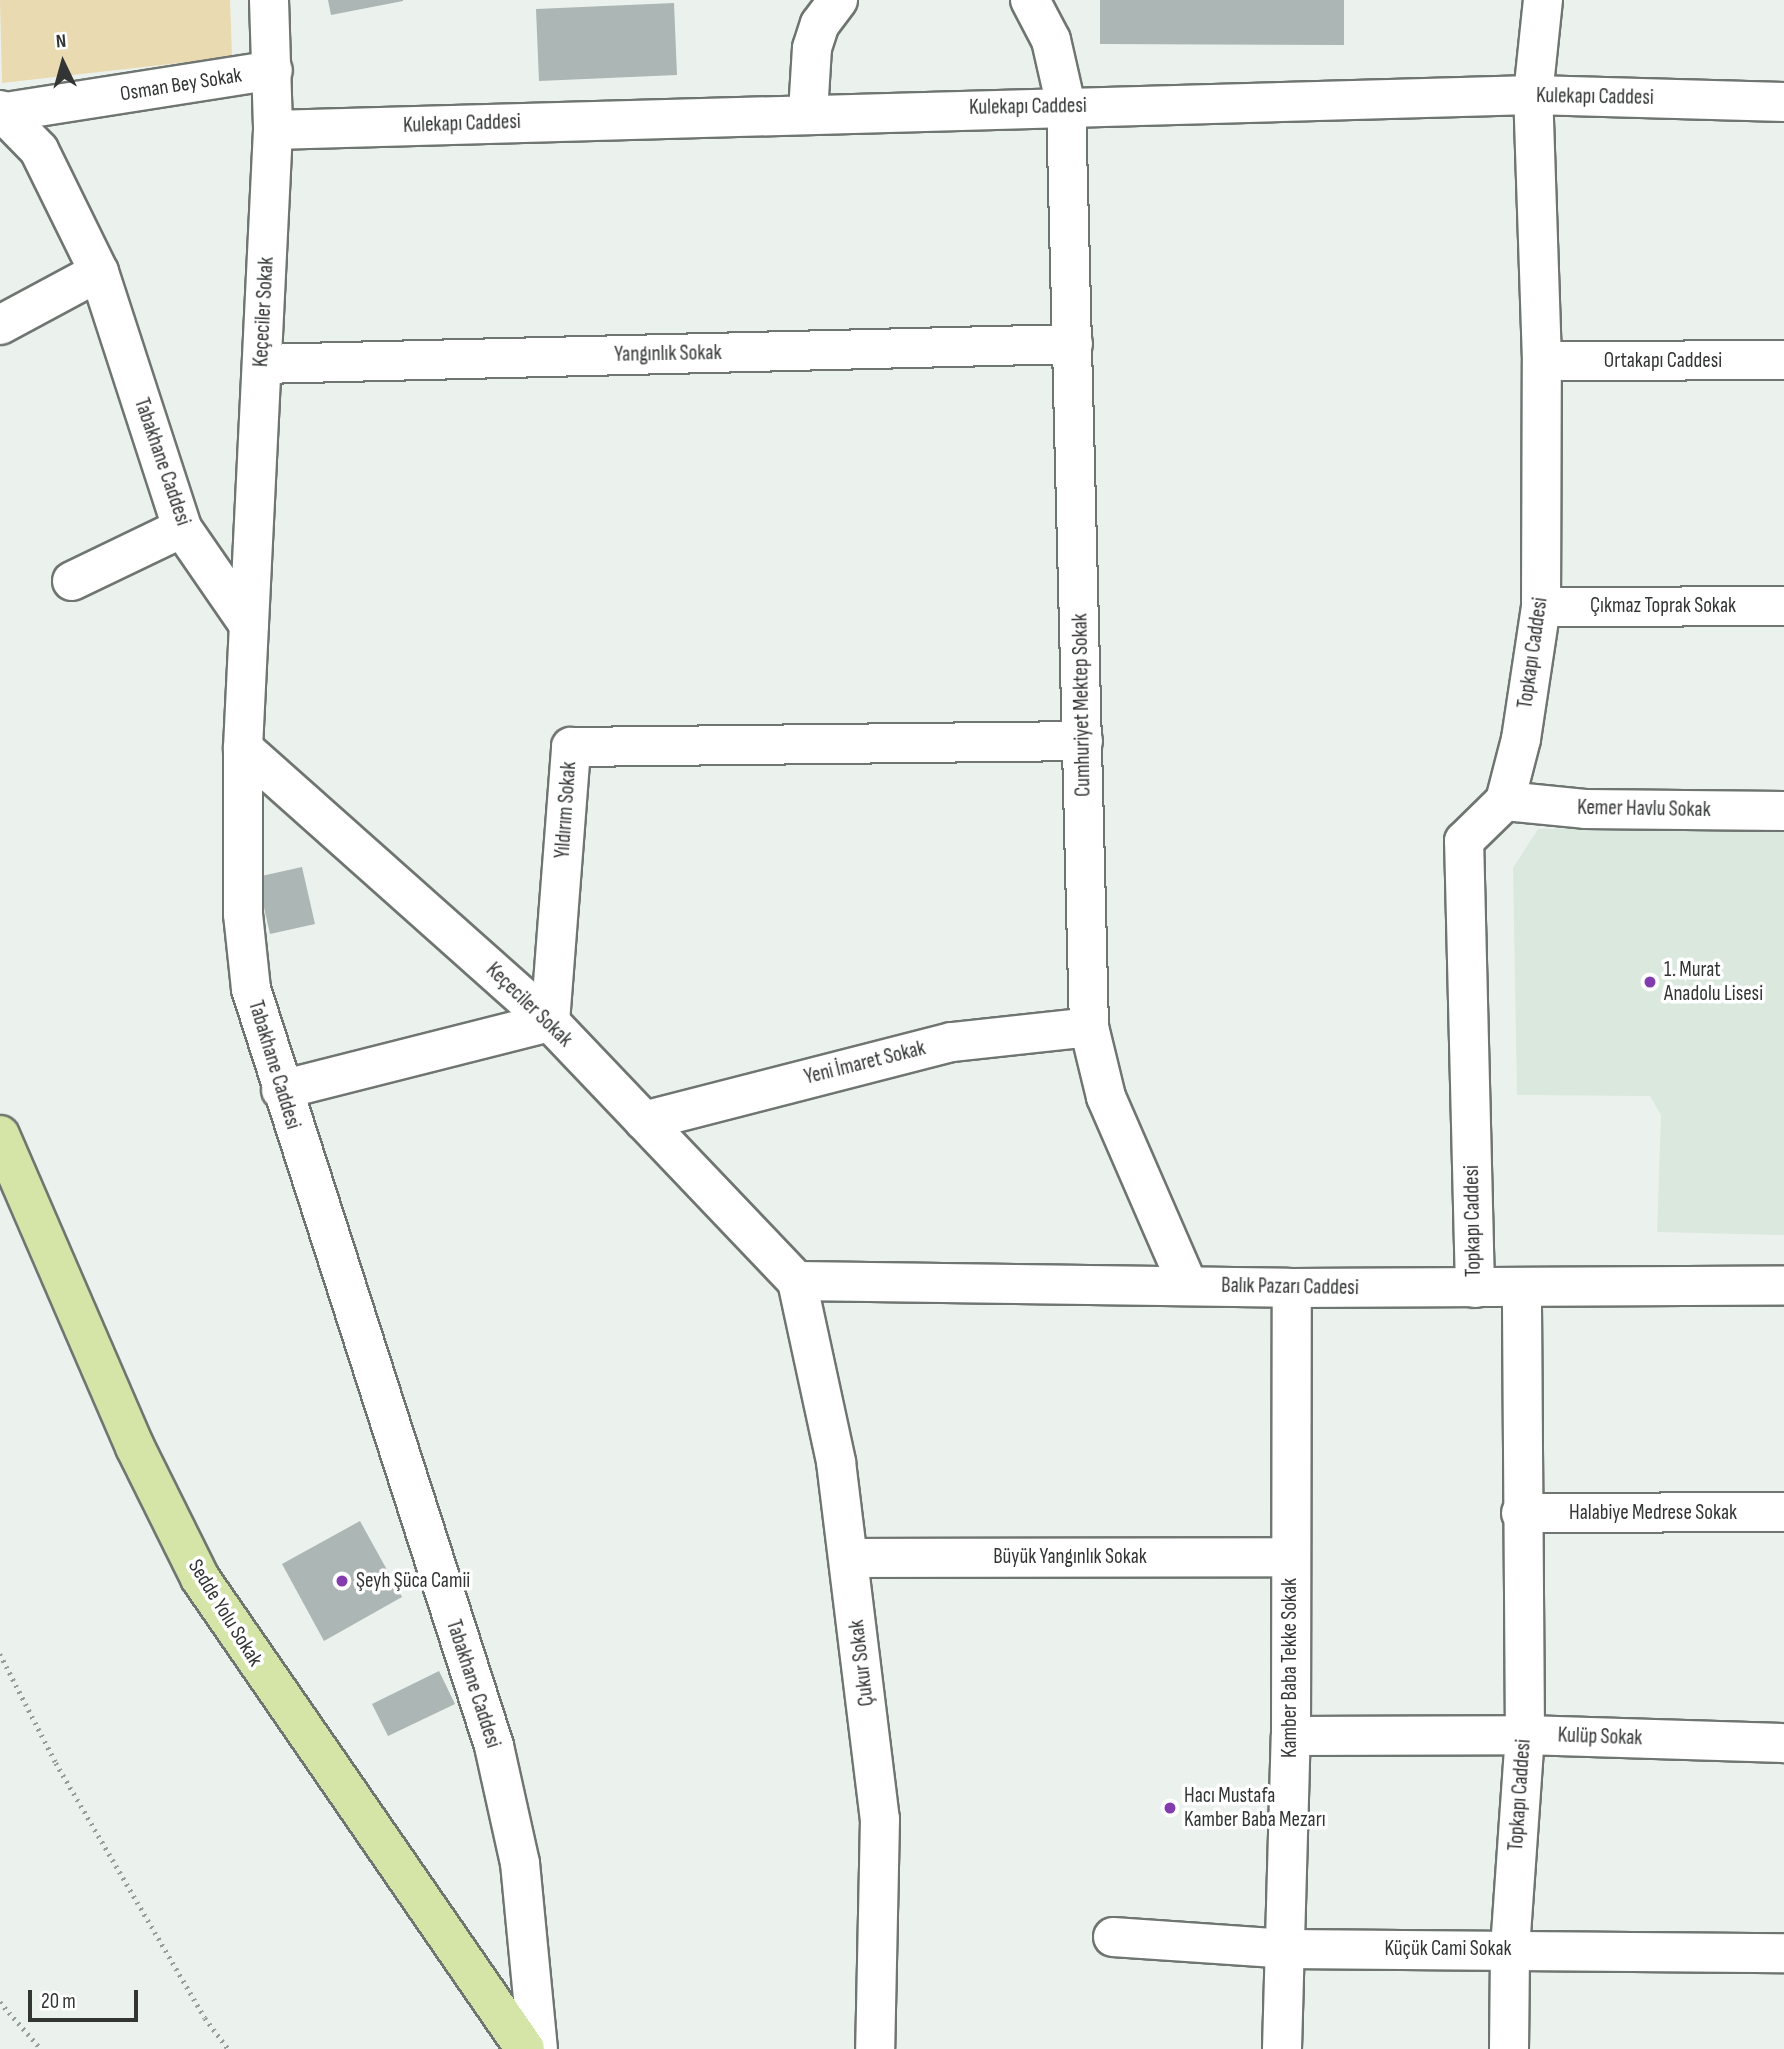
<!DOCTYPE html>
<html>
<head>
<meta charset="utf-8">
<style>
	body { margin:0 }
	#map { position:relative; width:1784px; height:2049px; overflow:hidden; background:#ebf2ed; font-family:"Sofia Sans Condensed",sans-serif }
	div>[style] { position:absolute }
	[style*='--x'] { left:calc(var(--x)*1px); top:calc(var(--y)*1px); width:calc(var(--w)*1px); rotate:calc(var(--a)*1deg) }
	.built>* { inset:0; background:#dbe8de }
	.green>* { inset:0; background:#e9dab2 }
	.building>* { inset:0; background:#acb6b4 }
	.path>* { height:4.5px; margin-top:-2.25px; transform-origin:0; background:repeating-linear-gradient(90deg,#979d99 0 2px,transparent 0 7px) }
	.roads { filter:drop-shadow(2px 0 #6f7570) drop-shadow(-2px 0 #6f7570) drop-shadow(0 2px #6f7570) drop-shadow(0 -2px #6f7570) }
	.minor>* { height:38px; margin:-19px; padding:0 19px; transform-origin:19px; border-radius:19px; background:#fff }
	.major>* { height:38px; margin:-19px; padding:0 19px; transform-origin:19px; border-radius:19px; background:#d5e5a7 }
	.dots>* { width:19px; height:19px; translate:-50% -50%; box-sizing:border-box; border:4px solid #fff; border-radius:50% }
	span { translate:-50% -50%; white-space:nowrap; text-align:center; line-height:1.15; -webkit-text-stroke:7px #fff; paint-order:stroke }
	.street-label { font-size:21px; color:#323533 }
	.poi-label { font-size:21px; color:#323533 }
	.left { translate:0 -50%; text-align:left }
	.north { position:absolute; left:28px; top:28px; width:70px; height:70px; -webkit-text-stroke:5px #fff; paint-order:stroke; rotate:355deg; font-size:19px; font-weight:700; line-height:28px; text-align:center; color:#323533 }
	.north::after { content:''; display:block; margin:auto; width:24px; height:32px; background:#323533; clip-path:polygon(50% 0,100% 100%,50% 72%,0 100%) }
	.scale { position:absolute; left:28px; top:1990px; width:110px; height:32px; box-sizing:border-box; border:4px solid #323533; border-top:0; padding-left:9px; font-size:21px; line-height:24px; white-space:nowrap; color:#323533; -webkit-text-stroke:5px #fff; paint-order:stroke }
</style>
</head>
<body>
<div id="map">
	<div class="built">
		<div style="clip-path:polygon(1784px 827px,1784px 1235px,1657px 1232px,1661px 1115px,1650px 1096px,1517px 1095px,1513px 868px,1538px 829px)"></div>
	</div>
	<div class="green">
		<div style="clip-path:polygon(0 0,230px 0,232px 57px,2px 83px)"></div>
	</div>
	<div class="building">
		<div style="clip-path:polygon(328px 0,403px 0,403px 1px,331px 15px)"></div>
		<div style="clip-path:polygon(1100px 0,1344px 0,1344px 45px,1100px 44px)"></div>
		<div style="clip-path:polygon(674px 3px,677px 75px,539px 81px,536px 9px)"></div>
		<div style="clip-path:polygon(302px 867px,315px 924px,270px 934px,257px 877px)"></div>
		<div style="clip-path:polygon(360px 1521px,402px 1597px,324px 1641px,282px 1564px)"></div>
		<div style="clip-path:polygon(439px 1671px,455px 1704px,388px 1736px,372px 1704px)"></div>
	</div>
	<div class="path">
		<div style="--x:0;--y:1654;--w:123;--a:62.8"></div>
		<div style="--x:56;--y:1763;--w:295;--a:59.7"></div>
		<div style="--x:205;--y:2018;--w:39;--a:53"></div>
		<div style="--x:0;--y:2002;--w:62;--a:48.9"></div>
	</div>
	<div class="roads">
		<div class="minor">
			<div style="--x:269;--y:0;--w:130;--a:88.2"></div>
			<div style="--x:273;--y:130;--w:619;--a:92.78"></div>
			<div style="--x:243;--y:748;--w:166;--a:90"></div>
			<div style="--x:243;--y:914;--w:75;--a:83.9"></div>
			<div style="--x:251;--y:989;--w:795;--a:72.2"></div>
			<div style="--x:494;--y:1746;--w:120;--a:77.5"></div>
			<div style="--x:520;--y:1863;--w:187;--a:84.5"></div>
			<div style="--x:1030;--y:0;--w:45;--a:62.3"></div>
			<div style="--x:1051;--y:40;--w:68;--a:77.2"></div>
			<div style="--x:1066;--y:106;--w:921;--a:88.57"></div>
			<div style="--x:1089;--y:1027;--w:72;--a:76.3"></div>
			<div style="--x:1106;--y:1097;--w:206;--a:66.5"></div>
			<div style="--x:0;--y:110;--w:56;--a:45.7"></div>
			<div style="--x:39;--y:150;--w:136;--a:63.8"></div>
			<div style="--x:99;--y:272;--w:269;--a:72"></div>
			<div style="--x:182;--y:528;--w:118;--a:55.4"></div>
			<div style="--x:6;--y:112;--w:270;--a:-8.9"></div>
			<div style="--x:808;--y:113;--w:65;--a:-86.5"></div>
			<div style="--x:812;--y:48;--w:25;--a:-72"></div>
			<div style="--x:820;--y:24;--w:30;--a:-53"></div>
			<div style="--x:273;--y:130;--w:1260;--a:-1.59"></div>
			<div style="--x:1533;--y:95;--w:251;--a:1.6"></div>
			<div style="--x:0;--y:325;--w:112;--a:-28.2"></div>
			<div style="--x:1542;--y:361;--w:242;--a:-0.2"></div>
			<div style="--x:262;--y:364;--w:811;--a:-1.41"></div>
			<div style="--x:72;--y:581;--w:122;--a:-25.7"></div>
			<div style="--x:1541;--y:607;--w:243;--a:-0.2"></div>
			<div style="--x:243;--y:748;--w:411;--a:41.7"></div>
			<div style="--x:550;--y:1022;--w:358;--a:46.4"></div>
			<div style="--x:1505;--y:801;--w:80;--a:5.7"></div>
			<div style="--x:1585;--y:809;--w:199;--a:0.6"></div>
			<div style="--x:281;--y:1090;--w:277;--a:-14.2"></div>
			<div style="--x:550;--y:1022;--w:276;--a:-85.6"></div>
			<div style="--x:571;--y:747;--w:512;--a:-0.67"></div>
			<div style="--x:644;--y:1121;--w:318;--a:-14.4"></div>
			<div style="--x:952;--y:1042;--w:138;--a:-6.2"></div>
			<div style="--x:797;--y:1281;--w:495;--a:0.8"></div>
			<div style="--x:1292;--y:1288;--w:492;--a:-0.3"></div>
			<div style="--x:797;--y:1281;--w:185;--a:77.8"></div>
			<div style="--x:836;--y:1462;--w:360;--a:83"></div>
			<div style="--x:880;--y:1819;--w:230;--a:91.2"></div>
			<div style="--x:1475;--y:1288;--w:447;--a:-91.4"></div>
			<div style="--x:1464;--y:841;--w:57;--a:-44.3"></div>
			<div style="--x:1505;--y:801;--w:64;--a:-75.5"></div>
			<div style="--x:1521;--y:739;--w:134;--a:-81.4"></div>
			<div style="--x:1541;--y:607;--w:246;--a:-89.8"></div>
			<div style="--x:1542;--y:361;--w:266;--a:-91.9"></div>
			<div style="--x:1533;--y:95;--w:96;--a:-84"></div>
			<div style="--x:1521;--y:1513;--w:263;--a:-0.2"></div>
			<div style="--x:849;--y:1558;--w:442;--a:-0.1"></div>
			<div style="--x:1291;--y:1736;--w:234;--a:-0.2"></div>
			<div style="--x:1525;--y:1735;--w:259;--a:1.8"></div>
			<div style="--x:1113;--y:1937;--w:174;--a:3.9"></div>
			<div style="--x:1287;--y:1949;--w:497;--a:0.5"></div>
			<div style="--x:1282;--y:2049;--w:313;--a:-88.4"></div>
			<div style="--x:1291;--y:1736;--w:448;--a:-89.9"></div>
			<div style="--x:1509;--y:2049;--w:100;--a:-89.4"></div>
			<div style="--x:1510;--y:1949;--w:215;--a:-86"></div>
			<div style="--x:1525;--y:1735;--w:447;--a:-90.4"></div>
		</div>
		<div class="major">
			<div style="--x:0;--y:1135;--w:340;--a:66.6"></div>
			<div style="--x:135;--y:1447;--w:146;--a:63.6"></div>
			<div style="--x:200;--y:1578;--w:572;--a:55.39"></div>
		</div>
	</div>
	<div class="dots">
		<div style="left:1650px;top:982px;background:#833cae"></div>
		<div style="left:342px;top:1581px;background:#833cae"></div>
		<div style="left:1170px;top:1808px;background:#833cae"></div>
	</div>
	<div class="street-label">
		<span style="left:181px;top:85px;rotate:-9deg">Osman Bey Sokak</span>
		<span style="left:1595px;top:97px;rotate:1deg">Kulekapı Caddesi</span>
		<span style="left:1028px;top:107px;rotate:-1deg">Kulekapı Caddesi</span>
		<span style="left:462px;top:124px;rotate:-2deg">Kulekapı Caddesi</span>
		<span style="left:264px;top:312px;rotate:-87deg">Keçeciler Sokak</span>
		<span style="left:668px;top:354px;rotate:-1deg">Yangınlık Sokak</span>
		<span style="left:1663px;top:361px">Ortakapı Caddesi</span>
		<span style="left:162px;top:462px;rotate:71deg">Tabakhane Caddesi</span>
		<span style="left:1663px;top:606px">Çıkmaz Toprak Sokak</span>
		<span style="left:1533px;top:653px;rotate:-82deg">Topkapı Caddesi</span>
		<span style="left:1082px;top:705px;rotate:-91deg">Cumhuriyet Mektep Sokak</span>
		<span style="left:1644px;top:809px;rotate:1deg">Kemer Havlu Sokak</span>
		<span style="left:566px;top:810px;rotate:-86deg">Yıldırım Sokak</span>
		<span style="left:529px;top:1005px;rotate:44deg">Keçeciler Sokak</span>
		<span style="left:865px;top:1063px;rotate:-14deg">Yeni İmaret Sokak</span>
		<span style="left:274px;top:1065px;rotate:73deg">Tabakhane Caddesi</span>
		<span style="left:1473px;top:1221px;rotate:-91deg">Topkapı Caddesi</span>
		<span style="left:1290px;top:1287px;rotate:1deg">Balık Pazarı Caddesi</span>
		<span style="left:1653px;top:1513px">Halabiye Medrese Sokak</span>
		<span style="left:1070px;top:1557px">Büyük Yangınlık Sokak</span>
		<span style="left:225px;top:1613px;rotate:58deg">Sedde Yolu Sokak</span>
		<span style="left:862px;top:1663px;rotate:-97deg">Çukur Sokak</span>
		<span style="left:1290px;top:1668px;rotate:-90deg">Kamber Baba Tekke Sokak</span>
		<span style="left:473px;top:1684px;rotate:72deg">Tabakhane Caddesi</span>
		<span style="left:1600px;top:1737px;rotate:2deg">Kulüp Sokak</span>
		<span style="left:1520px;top:1795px;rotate:-86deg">Topkapı Caddesi</span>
		<span style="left:1448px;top:1949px">Küçük Cami Sokak</span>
	</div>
	<div class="poi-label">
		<span class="left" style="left:1664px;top:982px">1. Murat<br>Anadolu Lisesi</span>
		<span class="left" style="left:356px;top:1581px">Şeyh Şüca Camii</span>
		<span class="left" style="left:1184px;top:1808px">Hacı Mustafa<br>Kamber Baba Mezarı</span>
	</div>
	<div class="north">N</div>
	<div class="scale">20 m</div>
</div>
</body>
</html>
